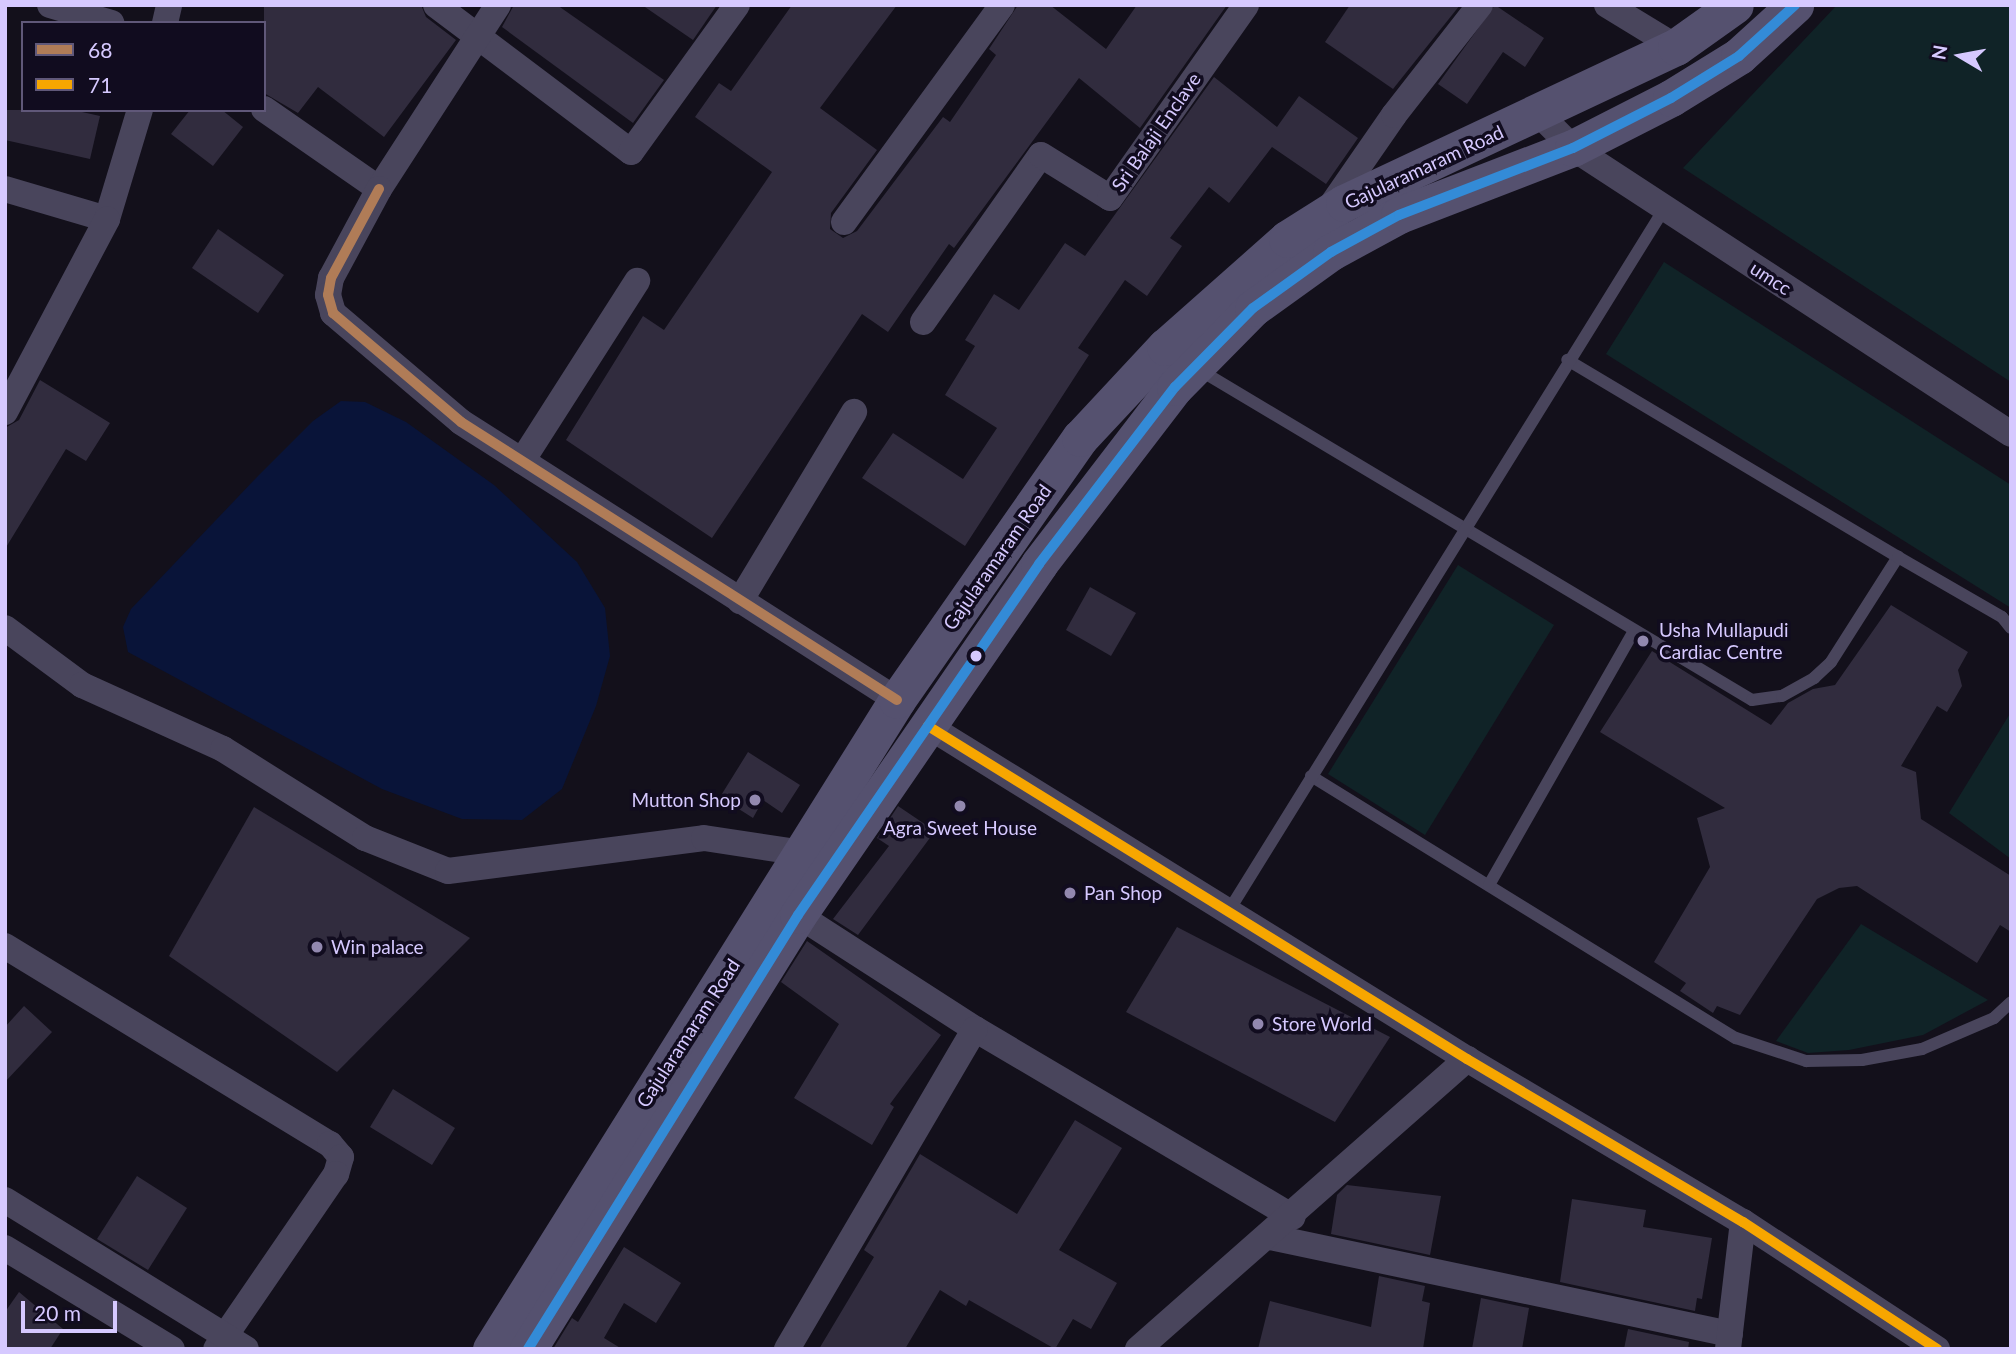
<!DOCTYPE html>
<html>
<head>
<meta charset="utf-8">
<style>
	body { margin:0 }
	#map { position:relative; width:2016px; height:1354px; overflow:hidden; background:#13101b; font-family:Lato,sans-serif }
	div>[style] { position:absolute }
	[style*='--x'] { left:calc(var(--x)*1px); top:calc(var(--y)*1px); width:calc(var(--w)*1px); rotate:calc(var(--a)*1deg) }
	.green>* { inset:0; background:#102327 }
	.water>* { inset:0; background:#091439 }
	.building>* { inset:0; background:#312c3e }
	.service>* { height:12px; margin:-6px; padding:0 6px; transform-origin:6px; border-radius:6px; background:#49455c }
	.minor>* { height:26px; margin:-13px; padding:0 13px; transform-origin:13px; border-radius:13px; background:#49455c }
	.secondary>* { height:37px; margin:-18.5px; padding:0 18.5px; transform-origin:18.5px; border-radius:18.5px; background:#55516f }
	.bus-1>* { height:10px; margin:-5px; padding:0 5px; transform-origin:5px; border-radius:5px; background:#b07c57 }
	.bus-2>* { height:10px; margin:-5px; padding:0 5px; transform-origin:5px; border-radius:5px; background:#f7a600 }
	.bus-3>* { height:10px; margin:-5px; padding:0 5px; transform-origin:5px; border-radius:5px; background:#338bd7 }
	.dots>* { width:19px; height:19px; translate:-50% -50%; box-sizing:border-box; border:4px solid #110c1f; border-radius:50% }
	span { translate:-50% -50%; white-space:nowrap; text-align:center; line-height:1.15; -webkit-text-stroke:7px #110c1f; paint-order:stroke }
	.street-label { font-size:19px; color:#d6c9ff }
	.poi-label { font-size:19px; color:#d6c9ff }
	.left { translate:0 -50%; text-align:left }
	.right { translate:-100% -50%; text-align:right }
	.frame { position:absolute; inset:0; border:7px solid #d6c9ff; pointer-events:none }
	.legend { position:absolute; left:21px; top:21px; width:245px; height:91px; box-sizing:border-box; background:#110c1f; border:2px solid #605879; margin:0; padding:9px 12px; list-style:none; font-size:21px; color:#d6c9ff }
	.legend li { display:flex; align-items:center; gap:14px; height:35px }
	.legend b { width:35px; border:2px solid #605879 }
	.north { position:absolute; left:1925px; top:21px; width:70px; height:70px; -webkit-text-stroke:5px #110c1f; paint-order:stroke; rotate:280deg; font-size:19px; font-weight:700; line-height:28px; text-align:center; color:#d6c9ff }
	.north::after { content:''; display:block; margin:auto; width:24px; height:32px; background:#d6c9ff; clip-path:polygon(50% 0,100% 100%,50% 72%,0 100%) }
	.scale { position:absolute; left:21px; top:1301px; width:96px; height:32px; box-sizing:border-box; border:4px solid #d6c9ff; border-top:0; padding-left:9px; font-size:21px; line-height:24px; white-space:nowrap; color:#d6c9ff; -webkit-text-stroke:5px #110c1f; paint-order:stroke }
</style>
</head>
<body>
<div id="map">
	<div class="green">
		<div style="clip-path:polygon(1837px 5px,2011px 5px,2011px 382px,1683px 168px)"></div>
		<div style="clip-path:polygon(1664px 262px,2011px 485px,2011px 608px,1606px 354px)"></div>
		<div style="clip-path:polygon(1458px 565px,1554px 625px,1425px 835px,1328px 774px)"></div>
		<div style="clip-path:polygon(2011px 712px,2011px 859px,1949px 813px)"></div>
		<div style="clip-path:polygon(1861px 924px,1988px 1000px,1923px 1035px,1849px 1050px,1808px 1053px,1776px 1041px)"></div>
	</div>
	<div class="water">
		<div style="clip-path:polygon(341px 401px,365px 402px,406px 422px,494px 485px,577px 562px,605px 608px,610px 656px,596px 706px,562px 789px,522px 820px,462px 819px,382px 789px,128px 652px,123px 627px,131px 609px,258px 476px,313px 421px)"></div>
	</div>
	<div class="building">
		<div style="clip-path:polygon(264px 5px,421px 5px,426px 17px,456px 40px,384px 137px,318px 87px,298px 113px,264px 93px)"></div>
		<div style="clip-path:polygon(514px 5px,557px 5px,664px 80px,633px 123px,502px 27px)"></div>
		<div style="clip-path:polygon(642px 5px,717px 5px,693px 40px)"></div>
		<div style="clip-path:polygon(792px 5px,897px 5px,820px 108px,877px 150px,831px 213px,830px 229px,843px 238px,857px 231px,943px 117px,950px 122px,996px 55px,989px 49px,1018px 5px,1050px 5px,1106px 49px,1137px 5px,1227px 5px,1140px 128px,1079px 78px,954px 248px,949px 244px,888px 332px,862px 314px,712px 538px,566px 440px,643px 316px,664px 330px,772px 172px,695px 117px,719px 83px,731px 91px)"></div>
		<div style="clip-path:polygon(1350px 5px,1460px 5px,1393px 89px,1325px 42px)"></div>
		<div style="clip-path:polygon(1495px 5px,1544px 38px,1525px 67px,1503px 52px,1467px 104px,1438px 84px)"></div>
		<div style="clip-path:polygon(1214px 77px,1277px 127px,1299px 96px,1358px 138px,1326px 184px,1272px 147px,1229px 203px,1209px 187px,1170px 238px,1182px 246px,1147px 296px,1125px 280px,1078px 348px,1089px 355px,965px 546px,862px 478px,893px 433px,963px 479px,997px 428px,945px 395px,975px 346px,965px 340px,994px 294px,1019px 310px,1065px 243px,1085px 256px)"></div>
		<div style="clip-path:polygon(5px 110px,73px 110px,100px 116px,90px 159px,5px 140px)"></div>
		<div style="clip-path:polygon(190px 110px,222px 110px,243px 127px,213px 166px,171px 134px)"></div>
		<div style="clip-path:polygon(218px 229px,284px 275px,258px 313px,192px 268px)"></div>
		<div style="clip-path:polygon(40px 380px,110px 423px,86px 461px,66px 449px,5px 549px,5px 428px,19px 420px)"></div>
		<div style="clip-path:polygon(1090px 587px,1136px 613px,1111px 656px,1066px 630px)"></div>
		<div style="clip-path:polygon(1891px 605px,1968px 652px,1958px 670px,1962px 686px,1947px 712px,1937px 706px,1901px 766px,1916px 772px,1921px 819px,2011px 876px,2011px 932px,2000px 925px,1977px 963px,1857px 886px,1839px 888px,1817px 899px,1740px 1015px,1717px 1006px,1713px 1013px,1680px 991px,1686px 983px,1654px 962px,1710px 867px,1697px 818px,1725px 808px,1600px 732px,1652px 651px,1771px 725px,1788px 703px,1813px 689px,1835px 685px)"></div>
		<div style="clip-path:polygon(748px 752px,800px 785px,782px 813px,763px 800px,753px 818px,720px 797px)"></div>
		<div style="clip-path:polygon(898px 806px,935px 831px,858px 935px,833px 919px,889px 846px,877px 838px)"></div>
		<div style="clip-path:polygon(254px 807px,470px 938px,337px 1072px,169px 956px)"></div>
		<div style="clip-path:polygon(1177px 927px,1390px 1037px,1335px 1122px,1126px 1012px)"></div>
		<div style="clip-path:polygon(807px 941px,941px 1035px,890px 1104px,894px 1107px,872px 1145px,794px 1098px,839px 1024px,781px 982px)"></div>
		<div style="clip-path:polygon(24px 1006px,52px 1032px,5px 1082px,5px 1027px)"></div>
		<div style="clip-path:polygon(393px 1089px,455px 1128px,432px 1165px,370px 1127px)"></div>
		<div style="clip-path:polygon(1075px 1120px,1122px 1148px,1059px 1250px,1117px 1283px,1091px 1329px,1073px 1319px,1055px 1349px,969px 1300px,966px 1306px,940px 1290px,905px 1349px,819px 1349px,874px 1257px,864px 1250px,920px 1154px,1017px 1214px)"></div>
		<div style="clip-path:polygon(137px 1176px,187px 1208px,148px 1270px,97px 1239px)"></div>
		<div style="clip-path:polygon(1347px 1185px,1441px 1196px,1430px 1255px,1331px 1234px,1337px 1195px)"></div>
		<div style="clip-path:polygon(1572px 1199px,1646px 1210px,1643px 1227px,1712px 1238px,1702px 1299px,1697px 1298px,1695px 1311px,1560px 1282px)"></div>
		<div style="clip-path:polygon(624px 1247px,681px 1283px,656px 1323px,624px 1303px,604px 1338px,622px 1349px,553px 1349px,572px 1318px,578px 1322px)"></div>
		<div style="clip-path:polygon(1379px 1276px,1425px 1286px,1422px 1301px,1430px 1303px,1423px 1349px,1258px 1349px,1270px 1301px,1371px 1327px)"></div>
		<div style="clip-path:polygon(19px 1292px,63px 1329px,50px 1349px,5px 1349px,5px 1312px)"></div>
		<div style="clip-path:polygon(1481px 1298px,1529px 1308px,1522px 1349px,1472px 1349px)"></div>
		<div style="clip-path:polygon(1628px 1329px,1689px 1342px,1688px 1349px,1624px 1349px)"></div>
	</div>
	<div class="service">
		<div style="--x:1198;--y:369;--w:645;--a:30.86"></div>
		<div style="--x:1752;--y:700;--w:30;--a:-8"></div>
		<div style="--x:1782;--y:696;--w:37;--a:-29"></div>
		<div style="--x:1814;--y:678;--w:23;--a:-43"></div>
		<div style="--x:1831;--y:662;--w:125;--a:-57.5"></div>
		<div style="--x:1898;--y:557;--w:385;--a:-149.2"></div>
		<div style="--x:1898;--y:557;--w:120;--a:30"></div>
		<div style="--x:2002;--y:617;--w:14;--a:51"></div>
		<div style="--x:1311;--y:776;--w:499;--a:31.7"></div>
		<div style="--x:1736;--y:1038;--w:74;--a:18.2"></div>
		<div style="--x:1806;--y:1061;--w:56;--a:-1"></div>
		<div style="--x:1862;--y:1060;--w:61;--a:-10.4"></div>
		<div style="--x:1922;--y:1049;--w:78;--a:-23.3"></div>
		<div style="--x:1994;--y:1018;--w:23;--a:-43"></div>
		<div style="--x:1489;--y:885;--w:292;--a:-60.3"></div>
		<div style="--x:1228;--y:912;--w:827;--a:-58.19"></div>
	</div>
	<div class="minor">
		<div style="--x:50;--y:5;--w:64;--a:16.4"></div>
		<div style="--x:436;--y:5;--w:244;--a:37"></div>
		<div style="--x:631;--y:152;--w:181;--a:-54.2"></div>
		<div style="--x:1607;--y:5;--w:81;--a:31.3"></div>
		<div style="--x:165;--y:23;--w:18;--a:-77"></div>
		<div style="--x:264;--y:109;--w:140;--a:34.8"></div>
		<div style="--x:379;--y:189;--w:219;--a:-57.1"></div>
		<div style="--x:1538;--y:113;--w:49;--a:45"></div>
		<div style="--x:1573;--y:148;--w:523;--a:33.14"></div>
		<div style="--x:5;--y:189;--w:106;--a:16.4"></div>
		<div style="--x:107;--y:219;--w:114;--a:-73.2"></div>
		<div style="--x:379;--y:189;--w:101;--a:118.3"></div>
		<div style="--x:331;--y:278;--w:17;--a:100"></div>
		<div style="--x:328;--y:295;--w:19;--a:74"></div>
		<div style="--x:333;--y:313;--w:168;--a:40.4"></div>
		<div style="--x:461;--y:422;--w:517;--a:32.52"></div>
		<div style="--x:1329;--y:209;--w:114;--a:-55.3"></div>
		<div style="--x:1394;--y:115;--w:140;--a:-52"></div>
		<div style="--x:844;--y:222;--w:268;--a:-53.9"></div>
		<div style="--x:923;--y:322;--w:204;--a:-54.8"></div>
		<div style="--x:1041;--y:155;--w:81;--a:31.9"></div>
		<div style="--x:1110;--y:198;--w:236;--a:-54.8"></div>
		<div style="--x:5;--y:412;--w:218;--a:-62.1"></div>
		<div style="--x:522;--y:461;--w:214;--a:-57.4"></div>
		<div style="--x:740;--y:601;--w:221;--a:-58.9"></div>
		<div style="--x:5;--y:628;--w:96;--a:36.5"></div>
		<div style="--x:82;--y:685;--w:155;--a:24.4"></div>
		<div style="--x:223;--y:749;--w:168;--a:32.1"></div>
		<div style="--x:365;--y:838;--w:89;--a:21.7"></div>
		<div style="--x:448;--y:871;--w:258;--a:-7.3"></div>
		<div style="--x:704;--y:838;--w:99;--a:8.7"></div>
		<div style="--x:928;--y:726;--w:634;--a:31.71"></div>
		<div style="--x:1467;--y:1059;--w:321;--a:30.6"></div>
		<div style="--x:1743;--y:1222;--w:232;--a:33.2"></div>
		<div style="--x:798;--y:915;--w:211;--a:32.8"></div>
		<div style="--x:975;--y:1029;--w:369;--a:30.6"></div>
		<div style="--x:5;--y:946;--w:381;--a:31.4"></div>
		<div style="--x:330;--y:1144;--w:17;--a:50"></div>
		<div style="--x:341;--y:1157;--w:18;--a:106"></div>
		<div style="--x:336;--y:1174;--w:212;--a:124.4"></div>
		<div style="--x:5;--y:1200;--w:283;--a:31.7"></div>
		<div style="--x:1270;--y:1237;--w:470;--a:11.9"></div>
		<div style="--x:5;--y:1248;--w:195;--a:31.2"></div>
		<div style="--x:787;--y:1349;--w:371;--a:-59.6"></div>
		<div style="--x:1138;--y:1349;--w:439;--a:-41.4"></div>
		<div style="--x:1728;--y:1349;--w:128;--a:-83.3"></div>
	</div>
	<div class="secondary">
		<div style="--x:491;--y:1349;--w:766;--a:-57.97"></div>
		<div style="--x:897;--y:700;--w:320;--a:-55.1"></div>
		<div style="--x:1080;--y:438;--w:125;--a:-47"></div>
		<div style="--x:1165;--y:347;--w:163;--a:-41.5"></div>
		<div style="--x:1287;--y:239;--w:67;--a:-32.3"></div>
		<div style="--x:1344;--y:203;--w:367;--a:-25.2"></div>
		<div style="--x:1676;--y:47;--w:72;--a:-35.4"></div>
		<div style="--x:528;--y:1349;--w:511;--a:-58.11"></div>
		<div style="--x:798;--y:915;--w:426;--a:-55.5"></div>
		<div style="--x:1039;--y:564;--w:223;--a:-52.5"></div>
		<div style="--x:1175;--y:387;--w:111;--a:-45.4"></div>
		<div style="--x:1253;--y:308;--w:96;--a:-35.7"></div>
		<div style="--x:1331;--y:252;--w:77;--a:-28.6"></div>
		<div style="--x:1399;--y:215;--w:186;--a:-21.1"></div>
		<div style="--x:1573;--y:148;--w:110;--a:-27"></div>
		<div style="--x:1671;--y:98;--w:80;--a:-31.7"></div>
		<div style="--x:1739;--y:56;--w:76;--a:-42.3"></div>
	</div>
	<div class="bus-1">
		<div style="--x:379;--y:189;--w:101;--a:118.3"></div>
		<div style="--x:331;--y:278;--w:17;--a:100"></div>
		<div style="--x:328;--y:295;--w:19;--a:74"></div>
		<div style="--x:333;--y:313;--w:168;--a:40.4"></div>
		<div style="--x:461;--y:422;--w:517;--a:32.52"></div>
	</div>
	<div class="bus-2">
		<div style="--x:928;--y:726;--w:634;--a:31.71"></div>
		<div style="--x:1467;--y:1059;--w:321;--a:30.6"></div>
		<div style="--x:1743;--y:1222;--w:232;--a:33.2"></div>
	</div>
	<div class="bus-3">
		<div style="--x:528;--y:1349;--w:511;--a:-58.11"></div>
		<div style="--x:798;--y:915;--w:426;--a:-55.5"></div>
		<div style="--x:1039;--y:564;--w:223;--a:-52.5"></div>
		<div style="--x:1175;--y:387;--w:111;--a:-45.4"></div>
		<div style="--x:1253;--y:308;--w:96;--a:-35.7"></div>
		<div style="--x:1331;--y:252;--w:77;--a:-28.6"></div>
		<div style="--x:1399;--y:215;--w:186;--a:-21.1"></div>
		<div style="--x:1573;--y:148;--w:110;--a:-27"></div>
		<div style="--x:1671;--y:98;--w:80;--a:-31.7"></div>
		<div style="--x:1739;--y:56;--w:76;--a:-42.3"></div>
	</div>
	<div class="dots">
		<div style="left:1643px;top:641px;background:#9288af"></div>
		<div style="left:976px;top:656px;background:#d6c9ff"></div>
		<div style="left:755px;top:800px;background:#9288af"></div>
		<div style="left:960px;top:806px;background:#9288af"></div>
		<div style="left:1070px;top:893px;background:#9288af"></div>
		<div style="left:317px;top:947px;background:#9288af"></div>
		<div style="left:1258px;top:1024px;background:#9288af"></div>
	</div>
	<div class="street-label">
		<span style="left:1156px;top:132px;rotate:-55deg">Sri Balaji Enclave</span>
		<span style="left:1424px;top:167px;rotate:-25deg">Gajularamaram Road</span>
		<span style="left:1771px;top:278px;rotate:33deg">umcc</span>
		<span style="left:997px;top:557px;rotate:-55deg">Gajularamaram Road</span>
		<span style="left:688px;top:1033px;rotate:-57deg">Gajularamaram Road</span>
	</div>
	<div class="poi-label">
		<span class="left" style="left:1659px;top:641px">Usha Mullapudi<br>Cardiac Centre</span>
		<span class="right" style="left:741px;top:800px">Mutton Shop</span>
		<span style="left:960px;top:828px">Agra Sweet House</span>
		<span class="left" style="left:1084px;top:893px">Pan Shop</span>
		<span class="left" style="left:331px;top:947px">Win palace</span>
		<span class="left" style="left:1272px;top:1024px">Store World</span>
	</div>
	<div class="frame"></div>
	<ul class="legend">
	<li><b style="height:9px;background:#b07c57"></b>68</li>
	<li><b style="height:9px;background:#f7a600"></b>71</li>
	</ul>
	<div class="north">N</div>
	<div class="scale">20 m</div>
</div>
</body>
</html>
